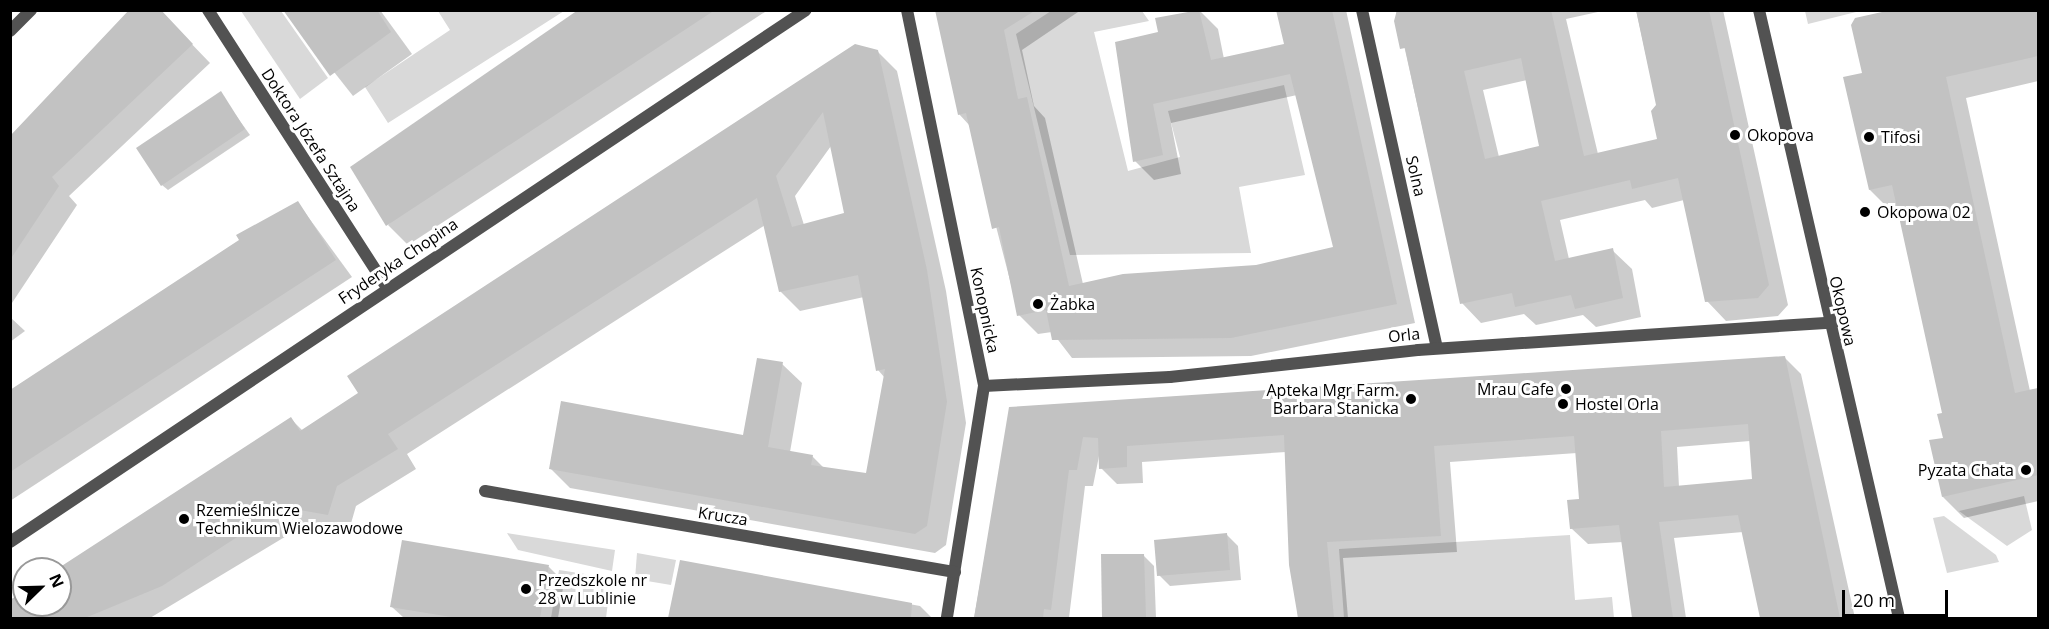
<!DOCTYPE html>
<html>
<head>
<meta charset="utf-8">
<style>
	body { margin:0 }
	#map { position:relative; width:2049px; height:629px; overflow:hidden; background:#fff; font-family:"Open Sans",sans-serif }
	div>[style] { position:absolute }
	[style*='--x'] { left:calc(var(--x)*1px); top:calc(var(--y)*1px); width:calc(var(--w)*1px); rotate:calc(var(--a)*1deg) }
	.green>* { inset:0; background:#d9d9d9 }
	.shadow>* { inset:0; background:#0003 }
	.building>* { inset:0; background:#c2c2c2 }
	.minor>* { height:12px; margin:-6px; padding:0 6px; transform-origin:6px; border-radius:6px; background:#525252 }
	.tertiary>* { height:12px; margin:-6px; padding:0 6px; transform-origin:6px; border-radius:6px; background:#525252 }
	.dots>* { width:16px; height:16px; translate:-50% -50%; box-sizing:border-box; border:3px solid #fff; border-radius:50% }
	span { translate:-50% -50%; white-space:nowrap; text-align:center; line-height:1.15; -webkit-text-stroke:6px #fff; paint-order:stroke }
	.poi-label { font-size:16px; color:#000 }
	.left { translate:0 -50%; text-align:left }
	.right { translate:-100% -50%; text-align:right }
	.street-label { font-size:16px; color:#000 }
	.frame { position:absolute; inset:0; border:12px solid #000; pointer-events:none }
	.north { position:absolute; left:12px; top:557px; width:60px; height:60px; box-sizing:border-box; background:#fff; border:2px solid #999; border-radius:50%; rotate:67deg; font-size:16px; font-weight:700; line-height:24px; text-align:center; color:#000 }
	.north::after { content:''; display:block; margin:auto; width:21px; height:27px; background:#000; clip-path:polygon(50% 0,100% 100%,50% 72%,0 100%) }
	.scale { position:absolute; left:1842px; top:590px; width:106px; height:27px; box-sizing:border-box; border:3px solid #000; border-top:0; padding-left:8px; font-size:18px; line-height:21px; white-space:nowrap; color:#000; -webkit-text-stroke:4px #fff; paint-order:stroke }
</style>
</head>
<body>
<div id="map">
	<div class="green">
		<div style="clip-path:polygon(241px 11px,281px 11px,328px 78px,300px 99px)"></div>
		<div style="clip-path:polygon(438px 11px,564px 11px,388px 123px,365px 87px,450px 30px)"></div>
		<div style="clip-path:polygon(1051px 11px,1142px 11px,1149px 21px,1094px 32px,1128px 171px,1180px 157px,1168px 111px,1284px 85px,1305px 175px,1239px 187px,1251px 253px,1070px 255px,1016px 34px)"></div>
		<div style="clip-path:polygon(1805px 11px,1805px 10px,1860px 11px,1808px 24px)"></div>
		<div style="clip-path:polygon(2024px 496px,2032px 530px,2007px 546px,1959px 511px)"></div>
		<div style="clip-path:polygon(1944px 516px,1996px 555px,1999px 562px,1947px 573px,1933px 518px)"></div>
		<div style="clip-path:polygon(507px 533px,615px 550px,612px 571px,518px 550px)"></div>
		<div style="clip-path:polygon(1570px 535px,1575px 600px,1612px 597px,1614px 618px,1344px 618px,1339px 549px)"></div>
		<div style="clip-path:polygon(637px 553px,676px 560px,671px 585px,635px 579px)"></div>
		<div style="clip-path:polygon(559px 570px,611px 578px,606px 618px,551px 618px)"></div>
	</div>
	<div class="shadow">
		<div style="clip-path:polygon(132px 10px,159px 10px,210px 63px,69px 196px,77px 205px,10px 306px,10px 138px)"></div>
		<div style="clip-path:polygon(285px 10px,380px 10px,412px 54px,353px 96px)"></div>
		<div style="clip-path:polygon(582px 10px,768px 10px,408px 245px,388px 225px)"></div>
		<div style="clip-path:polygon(936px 10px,1081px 10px,1022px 50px,1034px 106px,1045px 118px,1083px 284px,1256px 266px,1335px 248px,1297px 95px,1171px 123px,1181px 174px,1154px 180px,1135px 161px,1160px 33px,1199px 10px,1218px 29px,1224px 59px,1285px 45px,1278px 10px,1346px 10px,1415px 323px,1251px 356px,1072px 358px,1052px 332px,1038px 334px,1019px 315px,970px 126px,959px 114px)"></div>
		<div style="clip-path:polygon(evenodd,1396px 10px,1607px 10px,1566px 19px,1598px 154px,1659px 141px,1657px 105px,1636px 10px,1723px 10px,1788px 305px,1778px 316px,1726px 321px,1707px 301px,1684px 200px,1652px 208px,1645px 200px,1560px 220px,1569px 259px,1612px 250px,1632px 269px,1641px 317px,1596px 327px,1583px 315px,1536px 325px,1524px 314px,1481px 323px,1462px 303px,1396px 10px,1527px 80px,1541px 147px,1499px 157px,1483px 90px,1527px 80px)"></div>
		<div style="clip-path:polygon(1898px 10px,2038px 10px,2038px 81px,1966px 98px,2030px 391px,2038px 389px,2038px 501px,1964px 518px,1943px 497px,1944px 414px,1899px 209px,1891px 211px,1870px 190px,1864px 74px)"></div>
		<div style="clip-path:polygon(evenodd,877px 51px,897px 71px,946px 291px,966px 423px,946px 545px,935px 553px,570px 488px,550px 468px,744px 437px,782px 364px,802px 383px,790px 452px,812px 456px,825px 469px,867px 474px,885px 378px,878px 370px,864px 297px,800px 311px,780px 291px,765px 225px,407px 454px,416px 469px,356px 506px,348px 534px,303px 526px,150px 618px,10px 618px,10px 604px,24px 595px,24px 605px,60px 605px,291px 419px,303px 431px,877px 51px,831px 146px,846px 215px,804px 225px,795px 196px,831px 146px)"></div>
		<div style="clip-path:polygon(220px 93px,250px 135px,168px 190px,162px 185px)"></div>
		<div style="clip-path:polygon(298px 203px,352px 277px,10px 501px,10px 392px)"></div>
		<div style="clip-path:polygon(10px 317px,25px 331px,10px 342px)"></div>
		<div style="clip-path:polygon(evenodd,1784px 357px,1801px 374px,1855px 618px,1762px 618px,1743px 532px,1674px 538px,1686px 618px,1634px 618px,1623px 542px,1588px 544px,1571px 528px,1580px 501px,1577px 453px,1450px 462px,1457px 552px,1343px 558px,1348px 618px,1298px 618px,1286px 452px,1142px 462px,1143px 483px,1117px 484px,1101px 468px,1099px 456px,1093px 486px,1085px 486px,1069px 618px,974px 618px,1011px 408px,1784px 357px,1750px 441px,1754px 481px,1679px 487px,1677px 447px,1750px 441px)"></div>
		<div style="clip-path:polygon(1227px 535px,1238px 546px,1241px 580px,1170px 586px,1159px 575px)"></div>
		<div style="clip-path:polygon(1143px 555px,1154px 566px,1156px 618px,1104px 618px,1102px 556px)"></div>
		<div style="clip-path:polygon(681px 562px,920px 606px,932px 618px,670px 618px)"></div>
		<div style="clip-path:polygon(549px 567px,564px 582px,558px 618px,404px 618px,392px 607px)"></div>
	</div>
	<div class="building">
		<div style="clip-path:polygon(129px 10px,161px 10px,193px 44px,52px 177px,59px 186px,10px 260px,10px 136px)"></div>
		<div style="clip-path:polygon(283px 10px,377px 10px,391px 32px,330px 76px)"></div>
		<div style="clip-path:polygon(578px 10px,715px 10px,386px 226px,350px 167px)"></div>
		<div style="clip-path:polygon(935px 10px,1036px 10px,1004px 30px,1018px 99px,1027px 97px,1069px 286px,1123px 274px,1256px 265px,1333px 247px,1290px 74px,1153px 104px,1163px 155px,1133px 162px,1115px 42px,1158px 32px,1155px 18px,1199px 10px,1211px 60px,1284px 44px,1276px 10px,1332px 10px,1397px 304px,1231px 338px,1052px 340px,1046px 310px,1017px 316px,999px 227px,992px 229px,966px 113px,958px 115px)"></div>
		<div style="clip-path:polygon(evenodd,1397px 10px,1551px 10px,1584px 156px,1657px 139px,1651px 111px,1656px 105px,1636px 10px,1709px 10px,1769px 285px,1758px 298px,1705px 302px,1678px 178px,1632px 189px,1630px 180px,1541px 201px,1555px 261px,1613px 248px,1623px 298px,1575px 309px,1571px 295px,1515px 307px,1512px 293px,1460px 304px,1405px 48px,1400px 49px,1394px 21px,1397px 10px,1521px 58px,1539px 146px,1485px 159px,1464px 71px,1521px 58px)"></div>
		<div style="clip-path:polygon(1891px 10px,2038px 10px,2038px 56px,1946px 77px,2015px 393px,2038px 388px,2038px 475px,1942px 497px,1929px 440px,1943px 438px,1937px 414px,1942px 413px,1892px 185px,1869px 190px,1843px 77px,1862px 73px,1851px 25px,1855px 18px)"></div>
		<div style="clip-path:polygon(evenodd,855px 44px,878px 50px,927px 270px,947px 402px,927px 526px,915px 534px,549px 469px,561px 401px,743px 435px,757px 358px,783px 362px,768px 447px,813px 455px,811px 465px,866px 473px,885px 369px,876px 371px,858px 275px,779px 292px,757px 198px,388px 434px,398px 449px,337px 486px,328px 515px,283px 507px,162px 586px,85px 618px,10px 618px,10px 600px,24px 591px,24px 605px,60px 605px,57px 569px,291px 417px,300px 431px,358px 393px,347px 376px,855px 44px,823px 112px,844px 213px,792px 227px,776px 176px,823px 112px)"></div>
		<div style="clip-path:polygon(221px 91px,245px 129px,161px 186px,136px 148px)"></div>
		<div style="clip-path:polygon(298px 201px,336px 260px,10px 472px,10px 390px,239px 240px,236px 235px)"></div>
		<div style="clip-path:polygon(evenodd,1785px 356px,1840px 618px,1760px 618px,1738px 515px,1659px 522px,1673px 618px,1632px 618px,1619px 525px,1570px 529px,1567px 500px,1579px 499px,1574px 436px,1434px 446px,1441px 536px,1327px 542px,1334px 618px,1298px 618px,1289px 565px,1284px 435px,1127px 446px,1127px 467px,1099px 469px,1098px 438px,1083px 437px,1077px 470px,1069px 470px,1051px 610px,1044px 609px,1043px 618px,974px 618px,1009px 407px,1785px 356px,1748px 424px,1752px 479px,1664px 487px,1661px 431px,1748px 424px)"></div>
		<div style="clip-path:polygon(1227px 533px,1230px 570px,1157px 576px,1154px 540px)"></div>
		<div style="clip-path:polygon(402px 540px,549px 565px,540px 618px,457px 618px,390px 607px)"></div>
		<div style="clip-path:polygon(1101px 554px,1144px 554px,1146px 618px,1102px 618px)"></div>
		<div style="clip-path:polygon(680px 560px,912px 603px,911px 618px,668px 618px)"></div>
	</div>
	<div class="minor">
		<div style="--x:208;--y:10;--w:331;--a:57.2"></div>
		<div style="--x:907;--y:10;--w:384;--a:78.4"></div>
		<div style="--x:984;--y:386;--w:235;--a:99.1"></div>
		<div style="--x:1362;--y:10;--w:346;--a:77.5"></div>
		<div style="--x:1759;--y:10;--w:624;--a:77.03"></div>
		<div style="--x:984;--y:386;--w:186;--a:-2.8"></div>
		<div style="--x:1170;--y:377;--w:249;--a:-6.2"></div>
		<div style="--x:1418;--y:350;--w:412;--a:-3.8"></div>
		<div style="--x:485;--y:491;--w:477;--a:9.8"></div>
		<div style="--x:10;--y:542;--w:957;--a:-33.76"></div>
	</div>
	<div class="tertiary">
		<div style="--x:10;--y:31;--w:30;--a:-45"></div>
	</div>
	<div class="dots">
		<div style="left:1735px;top:135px;background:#000"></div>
		<div style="left:1869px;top:137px;background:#000"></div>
		<div style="left:1865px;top:212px;background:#000"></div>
		<div style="left:1038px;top:304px;background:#000"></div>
		<div style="left:1566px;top:389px;background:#000"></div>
		<div style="left:1411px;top:399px;background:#000"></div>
		<div style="left:1563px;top:404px;background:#000"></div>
		<div style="left:2026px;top:470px;background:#000"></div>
		<div style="left:184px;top:519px;background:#000"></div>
		<div style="left:526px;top:589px;background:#000"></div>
	</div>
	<div class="poi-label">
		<span class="left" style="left:1747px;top:135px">Okopova</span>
		<span class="left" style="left:1881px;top:137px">Tifosi</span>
		<span class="left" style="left:1877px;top:212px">Okopowa 02</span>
		<span class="left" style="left:1050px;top:304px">Żabka</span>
		<span class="right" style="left:1554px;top:389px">Mrau Cafe</span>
		<span class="right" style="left:1399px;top:399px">Apteka Mgr Farm.<br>Barbara Stanicka</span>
		<span class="left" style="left:1575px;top:404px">Hostel Orla</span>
		<span class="right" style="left:2014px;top:470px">Pyzata Chata</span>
		<span class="left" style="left:196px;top:519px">Rzemieślnicze<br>Technikum Wielozawodowe</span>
		<span class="left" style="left:538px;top:589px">Przedszkole nr<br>28 w Lublinie</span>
	</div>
	<div class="street-label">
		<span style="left:311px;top:140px;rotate:57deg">Doktora Józefa Sztajna</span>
		<span style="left:1416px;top:176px;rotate:77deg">Solna</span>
		<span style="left:398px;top:261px;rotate:-34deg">Fryderyka Chopina</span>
		<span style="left:985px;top:310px;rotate:78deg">Konopnicka</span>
		<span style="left:1843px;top:311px;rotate:77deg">Okopowa</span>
		<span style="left:1404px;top:335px;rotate:-6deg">Orla</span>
		<span style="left:723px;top:516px;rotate:9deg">Krucza</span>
	</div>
	<div class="frame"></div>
	<div class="north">N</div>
	<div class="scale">20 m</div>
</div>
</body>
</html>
